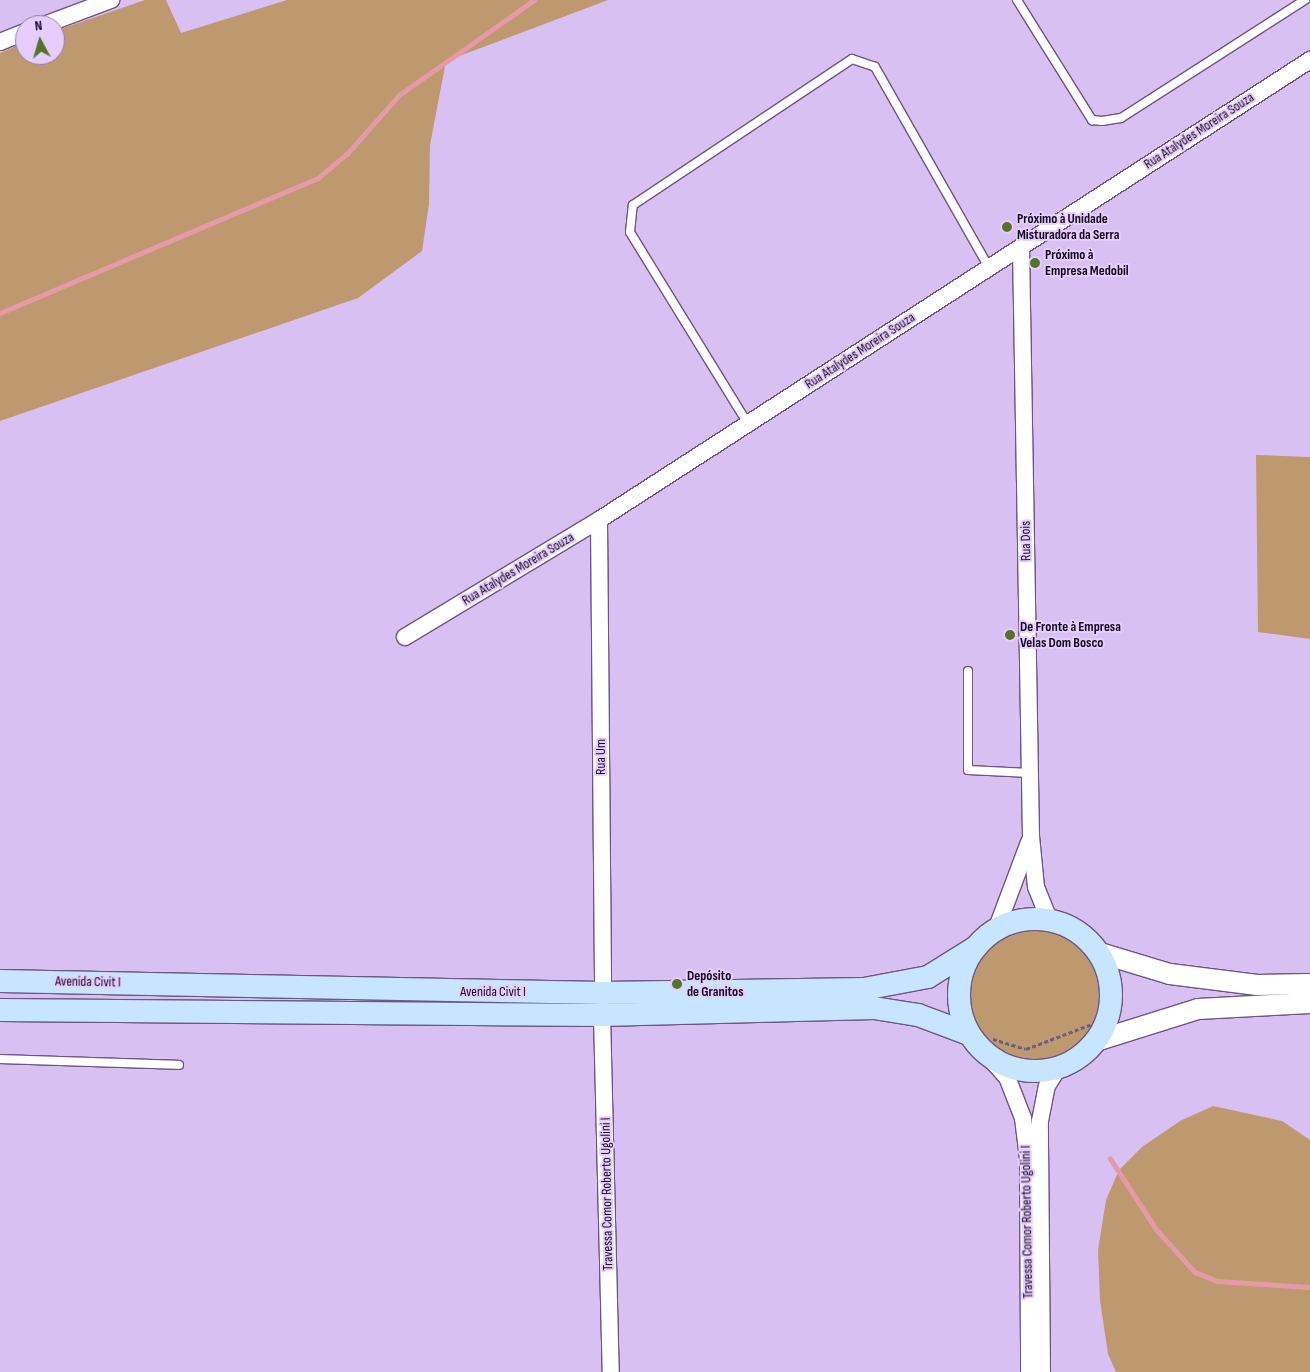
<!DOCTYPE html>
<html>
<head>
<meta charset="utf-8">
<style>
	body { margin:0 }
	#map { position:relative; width:1310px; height:1372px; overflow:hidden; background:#d9c0f2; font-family:"Sofia Sans Condensed",sans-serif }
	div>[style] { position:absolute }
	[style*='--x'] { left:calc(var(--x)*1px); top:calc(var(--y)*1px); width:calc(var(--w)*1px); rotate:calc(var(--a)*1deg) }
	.green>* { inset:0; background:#be986f }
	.round { border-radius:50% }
	.stream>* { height:4.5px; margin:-2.25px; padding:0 2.25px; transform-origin:2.25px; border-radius:2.25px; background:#e59aa7 }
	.path>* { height:2.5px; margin-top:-1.25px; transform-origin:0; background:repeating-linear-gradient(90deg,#6f5f7f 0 4px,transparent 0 6.5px) }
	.roads { filter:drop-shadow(1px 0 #6d5682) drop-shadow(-1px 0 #6d5682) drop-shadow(0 1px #6d5682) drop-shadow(0 -1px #6d5682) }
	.service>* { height:8px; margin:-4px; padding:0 4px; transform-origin:4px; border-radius:4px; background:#fff }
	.minor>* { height:16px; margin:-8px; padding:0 8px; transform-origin:8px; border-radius:8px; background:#fff }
	.tertiary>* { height:20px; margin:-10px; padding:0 10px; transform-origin:10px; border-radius:10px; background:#fff }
	.secondary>* { height:22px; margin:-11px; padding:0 11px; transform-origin:11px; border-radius:11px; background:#c7e5fe }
	.secondary>.ring { margin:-11px; padding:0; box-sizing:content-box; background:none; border:22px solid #c7e5fe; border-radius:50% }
	.dots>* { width:14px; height:14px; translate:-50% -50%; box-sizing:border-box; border:2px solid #e7cdff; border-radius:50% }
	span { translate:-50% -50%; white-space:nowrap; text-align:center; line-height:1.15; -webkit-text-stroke:4px #e7cdff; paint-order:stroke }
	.street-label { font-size:14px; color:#130a1b }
	.poi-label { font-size:14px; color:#130a1b; font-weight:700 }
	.left { translate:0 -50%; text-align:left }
	.north { position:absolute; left:15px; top:15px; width:50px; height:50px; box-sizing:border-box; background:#e7cdff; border:1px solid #927fa4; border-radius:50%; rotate:354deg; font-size:14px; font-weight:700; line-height:20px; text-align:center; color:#130a1b }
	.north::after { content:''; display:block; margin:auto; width:18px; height:22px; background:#557328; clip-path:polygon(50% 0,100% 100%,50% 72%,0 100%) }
</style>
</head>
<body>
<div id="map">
	<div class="green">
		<div style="clip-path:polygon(145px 0,166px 0,181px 33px,287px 0,608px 0,446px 61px,430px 145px,429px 204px,422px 251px,358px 298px,0 421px,0 53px,25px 42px,25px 55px,55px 55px,55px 31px)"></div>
		<div style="clip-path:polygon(1256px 455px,1310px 457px,1310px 639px,1258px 632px)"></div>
		<div class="round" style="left:971px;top:931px;width:128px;height:128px"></div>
		<div style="clip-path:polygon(1213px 1106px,1282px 1121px,1310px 1140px,1310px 1372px,1116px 1372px,1108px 1354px,1100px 1300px,1098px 1250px,1106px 1200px,1119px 1170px,1142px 1147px,1180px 1121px)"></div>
	</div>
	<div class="stream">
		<div style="--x:0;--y:313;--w:345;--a:-23"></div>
		<div style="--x:318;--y:178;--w:38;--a:-40"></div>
		<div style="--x:347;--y:154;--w:79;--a:-48.6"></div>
		<div style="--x:399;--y:95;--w:165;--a:-35.1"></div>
		<div style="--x:1110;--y:1158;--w:86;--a:56.9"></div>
		<div style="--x:1157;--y:1230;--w:57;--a:47.9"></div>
		<div style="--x:1195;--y:1272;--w:24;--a:22"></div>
		<div style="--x:1217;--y:1281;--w:93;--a:3.7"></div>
	</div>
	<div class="path">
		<div style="--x:993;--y:1039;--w:34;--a:17"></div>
		<div style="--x:1026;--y:1049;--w:85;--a:-20.8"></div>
	</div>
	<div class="roads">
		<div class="service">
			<div style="--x:1017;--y:0;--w:142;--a:58"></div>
			<div style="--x:1092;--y:120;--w:10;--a:6"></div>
			<div style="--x:1102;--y:121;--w:19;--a:-9"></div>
			<div style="--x:1121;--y:118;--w:219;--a:-32.7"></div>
			<div style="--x:748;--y:424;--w:225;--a:-121.6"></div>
			<div style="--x:630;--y:232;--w:27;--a:-84"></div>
			<div style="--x:633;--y:205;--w:263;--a:-33.7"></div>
			<div style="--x:852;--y:59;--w:24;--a:19"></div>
			<div style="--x:875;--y:67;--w:231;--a:60.4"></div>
			<div style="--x:968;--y:671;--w:99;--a:90"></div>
			<div style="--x:968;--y:770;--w:62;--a:2.8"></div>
			<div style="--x:0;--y:1059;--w:179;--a:1.9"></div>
		</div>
		<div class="minor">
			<div style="--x:44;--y:25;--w:72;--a:-20.5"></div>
			<div style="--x:0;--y:42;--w:27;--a:-22"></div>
			<div style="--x:1021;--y:247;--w:589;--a:89.03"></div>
			<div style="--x:1031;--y:836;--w:51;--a:84.4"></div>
			<div style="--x:1036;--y:887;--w:37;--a:68"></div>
			<div style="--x:599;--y:520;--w:473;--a:89.5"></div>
			<div style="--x:405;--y:637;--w:227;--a:-31.1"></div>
			<div style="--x:599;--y:520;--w:847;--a:-32.9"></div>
			<div style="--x:996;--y:930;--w:94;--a:-69.4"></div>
			<div style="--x:602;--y:1015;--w:357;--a:88.6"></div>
			<div style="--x:986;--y:1054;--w:31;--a:48"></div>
			<div style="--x:1007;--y:1077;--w:44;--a:68.7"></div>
			<div style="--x:1023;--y:1118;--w:39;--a:83"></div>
			<div style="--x:1028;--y:1157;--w:215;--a:89.7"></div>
			<div style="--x:1042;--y:1372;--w:251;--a:-90.5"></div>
			<div style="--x:1040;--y:1121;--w:36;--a:-79"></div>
			<div style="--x:1047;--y:1086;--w:22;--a:-58"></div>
		</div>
		<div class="tertiary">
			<div style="--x:1097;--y:952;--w:76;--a:16.8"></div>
			<div style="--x:1170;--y:974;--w:88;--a:7.2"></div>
			<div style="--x:1257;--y:985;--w:53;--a:-1.1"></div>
			<div style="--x:1096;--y:1041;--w:107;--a:-17.4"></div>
			<div style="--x:1198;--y:1009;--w:112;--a:-3.1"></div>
		</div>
		<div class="secondary">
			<div class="ring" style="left:959px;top:919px;width:130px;height:130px"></div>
			<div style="--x:0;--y:981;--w:603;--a:1.14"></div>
			<div style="--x:603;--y:993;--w:261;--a:-0.9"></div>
			<div style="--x:864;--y:989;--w:65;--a:-10.6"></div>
			<div style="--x:928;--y:977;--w:57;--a:-32"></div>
			<div style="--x:0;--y:1010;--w:602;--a:0.48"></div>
			<div style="--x:602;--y:1015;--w:272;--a:-1.5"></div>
			<div style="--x:874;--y:1008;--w:45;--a:9"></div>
			<div style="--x:918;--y:1015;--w:54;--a:20.4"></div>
		</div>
	</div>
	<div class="dots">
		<div style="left:1007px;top:227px;background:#557328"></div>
		<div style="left:1035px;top:263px;background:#557328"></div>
		<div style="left:1010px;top:635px;background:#557328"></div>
		<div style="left:677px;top:984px;background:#557328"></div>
	</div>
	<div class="street-label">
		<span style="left:1199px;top:131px;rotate:-33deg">Rua Atalydes Moreira Souza</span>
		<span style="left:860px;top:351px;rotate:-33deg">Rua Atalydes Moreira Souza</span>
		<span style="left:1026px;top:541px;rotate:-91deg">Rua Dois</span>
		<span style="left:518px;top:569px;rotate:-31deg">Rua Atalydes Moreira Souza</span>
		<span style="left:601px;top:757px;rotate:-90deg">Rua Um</span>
		<span style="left:88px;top:982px;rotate:1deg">Avenida Civit I</span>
		<span style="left:493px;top:992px">Avenida Civit I</span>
		<span style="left:607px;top:1194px;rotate:-91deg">Travessa Comor Roberto Ugolini I</span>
		<span style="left:1027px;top:1222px;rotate:-91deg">Travessa Comor Roberto Ugolini I</span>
	</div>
	<div class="poi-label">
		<span class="left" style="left:1017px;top:227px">Próximo à Unidade<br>Misturadora da Serra</span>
		<span class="left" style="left:1045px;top:263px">Próximo à<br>Empresa Medobil</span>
		<span class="left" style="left:1020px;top:635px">De Fronte à Empresa<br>Velas Dom Bosco</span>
		<span class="left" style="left:687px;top:984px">Depósito<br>de Granitos</span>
	</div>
	<div class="north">N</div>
</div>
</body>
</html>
